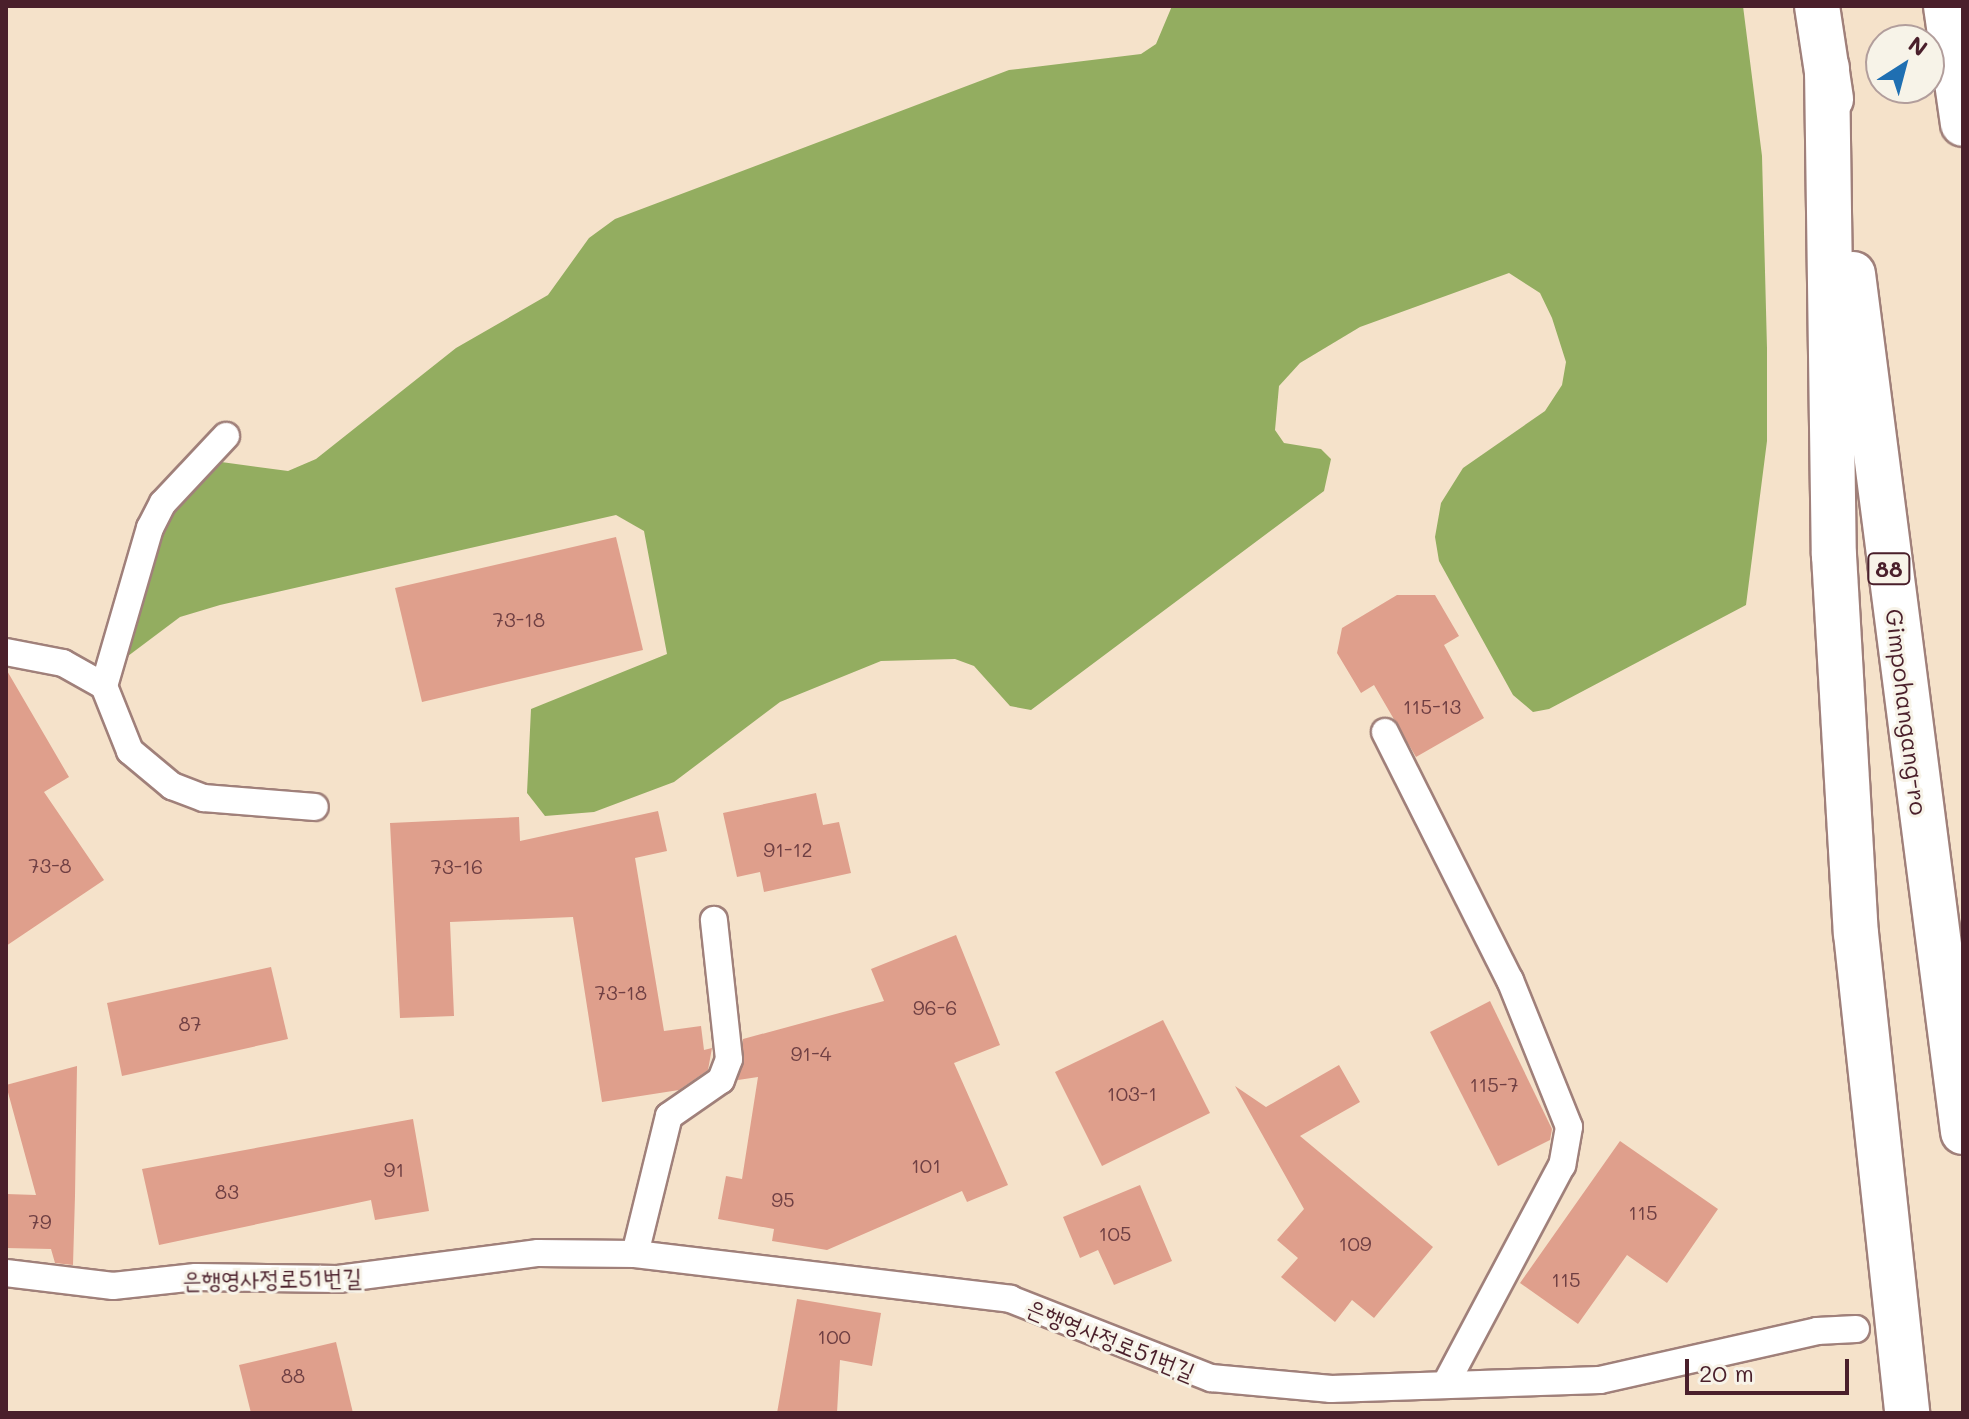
<!DOCTYPE html>
<html>
<head>
<meta charset="utf-8">
<style>
	body { margin:0 }
	#map { position:relative; width:1969px; height:1419px; overflow:hidden; background:#f5e2ca; font-family:Mali,"Poor Story",sans-serif }
	div>[style] { position:absolute }
	[style*='--x'] { left:calc(var(--x)*1px); top:calc(var(--y)*1px); width:calc(var(--w)*1px); rotate:calc(var(--a)*1deg) }
	.forest>* { inset:0; background:#93ad60 }
	.building>* { inset:0; background:#df9f8c }
	.roads { filter:drop-shadow(2px 0 #a0807a) drop-shadow(-2px 0 #a0807a) drop-shadow(0 2px #a0807a) drop-shadow(0 -2px #a0807a) }
	.service>* { height:26px; margin:-13px; padding:0 13px; transform-origin:13px; border-radius:13px; background:#fff }
	.trunk>* { height:44px; margin:-22px; padding:0 22px; transform-origin:22px; border-radius:22px; background:#fff }
	span { translate:-50% -50%; white-space:nowrap; text-align:center; line-height:1.15; -webkit-text-stroke:6px #f7f3e8; paint-order:stroke }
	.number-label { font-size:20px; color:#6f3f43 }
	.number-label span { -webkit-text-stroke-width:0 }
	.shield-label span { padding:2px 6px; background:#f7f3e8; border:2px solid; border-radius:6px; -webkit-text-stroke-width:0 }
	.shield-label { font-size:22px; color:#4a1f2b; font-weight:700 }
	.street-label { font-size:24px; color:#4a1f2b }
	.frame { position:absolute; inset:0; border:8px solid #4a1f2b; pointer-events:none }
	.north { position:absolute; left:1865px; top:24px; width:80px; height:80px; box-sizing:border-box; background:#f7f3e8; border:2px solid #b29e9c; border-radius:50%; rotate:36deg; font-size:22px; font-weight:700; line-height:32px; text-align:center; color:#4a1f2b }
	.north::after { content:''; display:block; margin:auto; width:28px; height:36px; background:#1f6fb2; clip-path:polygon(50% 0,100% 100%,50% 72%,0 100%) }
	.scale { position:absolute; left:1685px; top:1359px; width:164px; height:36px; box-sizing:border-box; border:4px solid #4a1f2b; border-top:0; padding-left:10px; font-size:24px; line-height:28px; white-space:nowrap; color:#4a1f2b; -webkit-text-stroke:6px #f7f3e8; paint-order:stroke }
</style>
</head>
<body>
<div id="map">
	<div class="forest">
		<div style="clip-path:polygon(1172px 6px,1743px 6px,1762px 156px,1767px 348px,1767px 441px,1746px 605px,1549px 709px,1533px 712px,1513px 695px,1439px 561px,1435px 537px,1441px 503px,1463px 468px,1545px 411px,1562px 385px,1566px 362px,1552px 318px,1540px 293px,1509px 273px,1360px 327px,1300px 363px,1279px 386px,1275px 430px,1284px 443px,1321px 449px,1331px 459px,1324px 491px,1031px 710px,1010px 706px,974px 666px,955px 659px,881px 661px,780px 702px,674px 782px,594px 812px,545px 816px,527px 793px,531px 709px,667px 654px,644px 531px,616px 515px,220px 605px,180px 617px,124px 659px,168px 513px,214px 461px,288px 471px,316px 459px,456px 348px,548px 295px,589px 238px,615px 219px,1009px 70px,1141px 54px,1156px 44px)"></div>
	</div>
	<div class="building">
		<div style="clip-path:polygon(616px 537px,643px 650px,422px 702px,395px 588px)"></div>
		<div style="clip-path:polygon(1397px 595px,1435px 595px,1459px 636px,1444px 645px,1484px 718px,1416px 757px,1374px 685px,1361px 693px,1337px 653px,1342px 628px)"></div>
		<div style="clip-path:polygon(6px 669px,69px 777px,44px 792px,104px 880px,6px 946px)"></div>
		<div style="clip-path:polygon(816px 793px,823px 825px,839px 822px,851px 873px,764px 892px,760px 872px,737px 877px,723px 813px)"></div>
		<div style="clip-path:polygon(658px 811px,667px 851px,635px 858px,664px 1031px,701px 1026px,704px 1050px,712px 1048px,708px 1070px,679px 1090px,602px 1102px,573px 917px,450px 922px,454px 1016px,400px 1018px,390px 823px,519px 817px,520px 841px)"></div>
		<div style="clip-path:polygon(956px 935px,1000px 1045px,954px 1063px,1008px 1185px,967px 1202px,962px 1191px,827px 1250px,772px 1241px,774px 1229px,718px 1219px,726px 1176px,742px 1179px,758px 1077px,738px 1080px,743px 1039px,884px 1001px,871px 969px)"></div>
		<div style="clip-path:polygon(271px 967px,288px 1039px,122px 1076px,107px 1003px)"></div>
		<div style="clip-path:polygon(1490px 1001px,1552px 1129px,1550px 1140px,1498px 1166px,1430px 1032px)"></div>
		<div style="clip-path:polygon(1163px 1020px,1210px 1113px,1102px 1166px,1055px 1072px)"></div>
		<div style="clip-path:polygon(1339px 1065px,1360px 1102px,1300px 1136px,1433px 1247px,1374px 1318px,1352px 1300px,1335px 1322px,1281px 1277px,1298px 1258px,1277px 1240px,1304px 1209px,1235px 1086px,1266px 1107px)"></div>
		<div style="clip-path:polygon(77px 1066px,75px 1196px,73px 1265px,55px 1263px,51px 1249px,6px 1248px,6px 1194px,36px 1195px,6px 1085px)"></div>
		<div style="clip-path:polygon(413px 1119px,429px 1211px,375px 1220px,371px 1200px,159px 1245px,142px 1169px)"></div>
		<div style="clip-path:polygon(1620px 1141px,1718px 1209px,1667px 1283px,1627px 1255px,1578px 1324px,1520px 1283px)"></div>
		<div style="clip-path:polygon(1140px 1185px,1172px 1261px,1114px 1285px,1098px 1250px,1080px 1258px,1063px 1217px)"></div>
		<div style="clip-path:polygon(797px 1299px,881px 1313px,872px 1366px,840px 1360px,837px 1413px,777px 1413px)"></div>
		<div style="clip-path:polygon(336px 1342px,353px 1413px,251px 1413px,239px 1365px)"></div>
	</div>
	<div class="roads">
		<div class="service">
			<div style="--x:6;--y:652;--w:58;--a:10.9"></div>
			<div style="--x:63;--y:663;--w:47;--a:29.3"></div>
			<div style="--x:104;--y:686;--w:70;--a:68.2"></div>
			<div style="--x:130;--y:751;--w:55;--a:39.8"></div>
			<div style="--x:172;--y:786;--w:34;--a:21"></div>
			<div style="--x:204;--y:798;--w:111;--a:4.6"></div>
			<div style="--x:104;--y:686;--w:165;--a:-73.8"></div>
			<div style="--x:150;--y:528;--w:28;--a:-63"></div>
			<div style="--x:163;--y:503;--w:92;--a:-46.8"></div>
			<div style="--x:1385;--y:732;--w:278;--a:63.3"></div>
			<div style="--x:1510;--y:980;--w:158;--a:68.1"></div>
			<div style="--x:1569;--y:1127;--w:39;--a:100"></div>
			<div style="--x:1562;--y:1165;--w:247;--a:118"></div>
			<div style="--x:635;--y:1254;--w:142;--a:-76.2"></div>
			<div style="--x:669;--y:1116;--w:63;--a:-34.7"></div>
			<div style="--x:721;--y:1080;--w:22;--a:-69"></div>
			<div style="--x:729;--y:1059;--w:140;--a:-96.2"></div>
			<div style="--x:6;--y:1273;--w:108;--a:6.9"></div>
			<div style="--x:113;--y:1286;--w:83;--a:-6.2"></div>
			<div style="--x:196;--y:1277;--w:142;--a:0.8"></div>
			<div style="--x:338;--y:1279;--w:202;--a:-7.4"></div>
			<div style="--x:538;--y:1253;--w:97;--a:0.6"></div>
			<div style="--x:635;--y:1254;--w:378;--a:6.8"></div>
			<div style="--x:1010;--y:1299;--w:216;--a:21.5"></div>
			<div style="--x:1211;--y:1378;--w:121;--a:5.2"></div>
			<div style="--x:1331;--y:1389;--w:269;--a:-1.9"></div>
			<div style="--x:1600;--y:1380;--w:222;--a:-12.7"></div>
			<div style="--x:1817;--y:1331;--w:39;--a:-3"></div>
		</div>
		<div class="trunk">
			<div style="--x:1817;--y:6;--w:94;--a:81.4"></div>
			<div style="--x:1946;--y:6;--w:119;--a:81.8"></div>
			<div style="--x:1827;--y:68;--w:487;--a:89.2"></div>
			<div style="--x:1834;--y:555;--w:379;--a:86.7"></div>
			<div style="--x:1856;--y:933;--w:483;--a:83.9"></div>
			<div style="--x:1853;--y:274;--w:865;--a:82.69"></div>
		</div>
	</div>
	<div class="number-label">
		<span style="left:519px;top:619px">73-18</span>
		<span style="left:1432px;top:706px">115-13</span>
		<span style="left:788px;top:849px">91-12</span>
		<span style="left:50px;top:865px">73-8</span>
		<span style="left:457px;top:866px">73-16</span>
		<span style="left:621px;top:992px">73-18</span>
		<span style="left:935px;top:1007px">96-6</span>
		<span style="left:190px;top:1023px">87</span>
		<span style="left:811px;top:1053px">91-4</span>
		<span style="left:1494px;top:1084px">115-7</span>
		<span style="left:1132px;top:1093px">103-1</span>
		<span style="left:926px;top:1165px">101</span>
		<span style="left:394px;top:1169px">91</span>
		<span style="left:227px;top:1191px">83</span>
		<span style="left:783px;top:1199px">95</span>
		<span style="left:1643px;top:1212px">115</span>
		<span style="left:40px;top:1221px">79</span>
		<span style="left:1115px;top:1233px">105</span>
		<span style="left:1355px;top:1243px">109</span>
		<span style="left:1566px;top:1279px">115</span>
		<span style="left:834px;top:1336px">100</span>
		<span style="left:293px;top:1375px">88</span>
	</div>
	<div class="shield-label">
		<span style="left:1889px;top:569px">88</span>
	</div>
	<div class="street-label">
		<span style="left:1907px;top:712px;rotate:83deg">Gimpohangang-ro</span>
		<span style="left:272px;top:1278px;rotate:-1deg">은행영사정로51번길</span>
		<span style="left:1111px;top:1339px;rotate:22deg">은행영사정로51번길</span>
	</div>
	<div class="frame"></div>
	<div class="north">N</div>
	<div class="scale">20 m</div>
</div>
</body>
</html>
